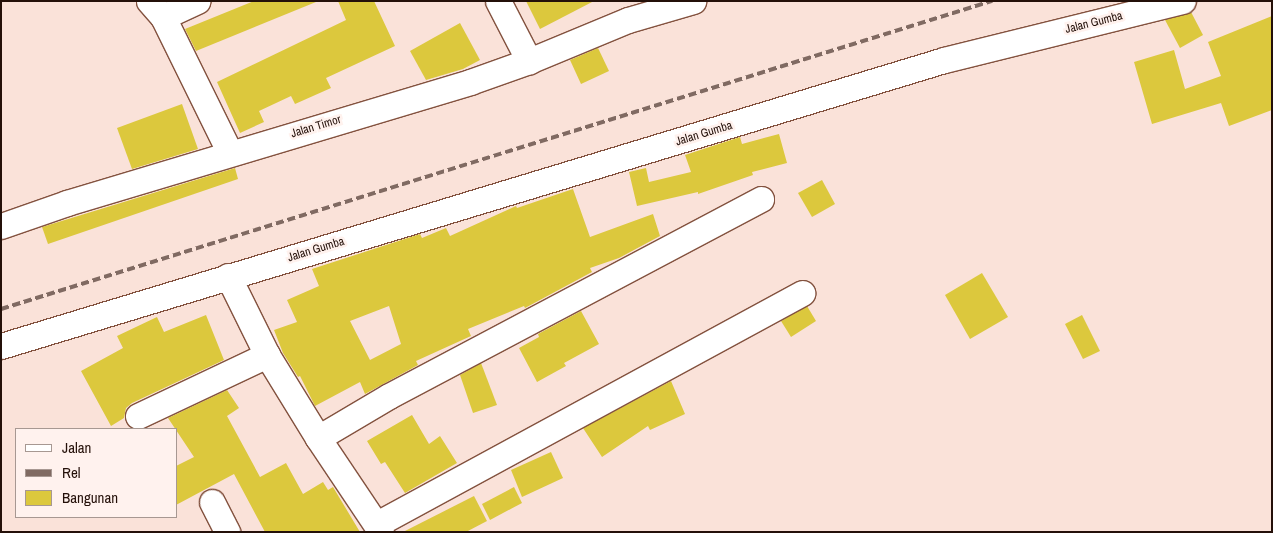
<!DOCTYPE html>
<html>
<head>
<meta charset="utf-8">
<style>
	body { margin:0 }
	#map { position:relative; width:1273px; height:533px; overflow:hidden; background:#fae2d9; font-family:"Archivo Narrow",sans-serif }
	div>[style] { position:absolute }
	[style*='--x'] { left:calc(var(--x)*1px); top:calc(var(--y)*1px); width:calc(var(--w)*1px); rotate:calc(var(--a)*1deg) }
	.building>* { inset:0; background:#dcc83d }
	.roads { filter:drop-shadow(1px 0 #83523f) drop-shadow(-1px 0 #83523f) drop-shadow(0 1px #83523f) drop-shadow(0 -1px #83523f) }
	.street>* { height:25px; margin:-12.5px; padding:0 12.5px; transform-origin:12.5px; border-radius:12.5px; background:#fff }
	.rail>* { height:4px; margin-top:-2px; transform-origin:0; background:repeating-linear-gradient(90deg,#806a62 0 8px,transparent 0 12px) }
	span { translate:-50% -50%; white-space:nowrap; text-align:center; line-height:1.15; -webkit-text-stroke:5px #fff2ee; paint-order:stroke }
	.street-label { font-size:12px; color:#241009 }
	.frame { position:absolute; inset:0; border:2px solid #241009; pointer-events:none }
	.legend { position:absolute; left:15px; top:428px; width:162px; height:90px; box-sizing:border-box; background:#fff2ee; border:1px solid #a79892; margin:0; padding:6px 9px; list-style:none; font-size:15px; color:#241009 }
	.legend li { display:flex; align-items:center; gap:10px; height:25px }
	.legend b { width:25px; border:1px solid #a79892 }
</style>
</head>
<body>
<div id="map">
	<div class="building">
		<div style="clip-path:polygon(254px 1px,316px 2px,196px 51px,185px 29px)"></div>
		<div style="clip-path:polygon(338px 1px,374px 1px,395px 46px,326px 78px,331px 88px,295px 104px,291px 96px,259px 111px,264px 122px,240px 133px,217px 82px,346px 20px)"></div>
		<div style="clip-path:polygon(526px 1px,594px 1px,540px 29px)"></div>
		<div style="clip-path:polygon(1191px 12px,1203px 35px,1180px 48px,1165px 20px)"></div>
		<div style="clip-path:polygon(1272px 16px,1272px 110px,1229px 126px,1221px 103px,1152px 124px,1134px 62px,1174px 50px,1185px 89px,1221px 76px,1208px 42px)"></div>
		<div style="clip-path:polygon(460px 23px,480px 60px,463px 69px,426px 80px,410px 51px)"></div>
		<div style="clip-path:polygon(598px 48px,609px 71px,581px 84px,570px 60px)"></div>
		<div style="clip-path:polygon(182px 104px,198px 149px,132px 169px,117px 128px)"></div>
		<div style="clip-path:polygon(779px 134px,787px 163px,752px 172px,753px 175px,698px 194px,698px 192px,637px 206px,629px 172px,646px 168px,649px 182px,691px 172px,685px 155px,740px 137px,742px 144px)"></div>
		<div style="clip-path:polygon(235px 168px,238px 179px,48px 244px,42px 227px)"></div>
		<div style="clip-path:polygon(822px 180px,835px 204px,812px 217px,798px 193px)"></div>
		<div style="clip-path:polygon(evenodd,573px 189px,590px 237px,653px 214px,660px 236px,619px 258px,590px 268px,592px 272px,525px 308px,524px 306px,468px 329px,471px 336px,416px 361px,418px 365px,365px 394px,360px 382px,315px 406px,300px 376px,298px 377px,283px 353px,274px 330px,297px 322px,287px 300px,319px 286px,312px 269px,420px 234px,422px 238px,446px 228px,450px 236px,516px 206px,517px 208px,573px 189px,389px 306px,401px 344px,370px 360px,350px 321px,389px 306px)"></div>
		<div style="clip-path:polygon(982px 273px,1008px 317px,970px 339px,945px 295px)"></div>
		<div style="clip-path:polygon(807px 306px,816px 321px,791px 337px,781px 321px)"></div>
		<div style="clip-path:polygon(581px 311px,599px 344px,564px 363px,566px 366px,537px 382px,519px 348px,539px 337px,538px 334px)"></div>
		<div style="clip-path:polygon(206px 315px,224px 360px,132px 403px,126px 408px,124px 418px,111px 426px,81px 371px,123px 348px,117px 336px,157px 317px,164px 332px)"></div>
		<div style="clip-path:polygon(1082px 315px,1100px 351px,1083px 359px,1065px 324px)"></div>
		<div style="clip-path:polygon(481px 363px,497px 405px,473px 413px,460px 375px)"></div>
		<div style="clip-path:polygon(671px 381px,685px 414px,650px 430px,648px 426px,602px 457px,583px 428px)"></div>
		<div style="clip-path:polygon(227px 390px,239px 408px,227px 416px,260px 477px,286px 463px,303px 494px,323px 482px,328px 490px,333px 487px,360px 532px,265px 532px,234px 474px,176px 505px,176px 466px,194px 457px,168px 418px)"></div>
		<div style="clip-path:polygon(412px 415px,429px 444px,440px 436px,457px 463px,405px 493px,385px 462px,381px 464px,367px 441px)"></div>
		<div style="clip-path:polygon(551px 452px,563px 478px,522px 497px,511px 470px)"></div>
		<div style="clip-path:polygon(514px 487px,522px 503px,490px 520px,482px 504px)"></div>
		<div style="clip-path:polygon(474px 496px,487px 521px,466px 532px,403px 532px)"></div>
	</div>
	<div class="roads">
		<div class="street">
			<div style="--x:149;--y:1;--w:21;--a:49"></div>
			<div style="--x:163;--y:17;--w:152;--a:63.8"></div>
			<div style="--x:498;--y:1;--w:68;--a:62.7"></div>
			<div style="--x:163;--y:17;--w:38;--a:-25"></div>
			<div style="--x:1;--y:226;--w:70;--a:-19.2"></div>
			<div style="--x:67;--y:203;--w:421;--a:-16.7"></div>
			<div style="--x:470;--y:82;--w:63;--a:-19.6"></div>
			<div style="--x:529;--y:61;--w:107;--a:-22.5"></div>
			<div style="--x:628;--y:20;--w:68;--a:-16.3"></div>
			<div style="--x:228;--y:276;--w:88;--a:63.7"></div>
			<div style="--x:267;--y:355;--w:97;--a:58.4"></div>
			<div style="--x:318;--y:438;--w:113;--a:56.2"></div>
			<div style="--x:1;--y:346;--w:985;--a:-16.87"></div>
			<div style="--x:944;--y:60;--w:246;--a:-13.9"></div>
			<div style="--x:138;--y:416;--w:143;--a:-25.3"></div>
			<div style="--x:318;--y:438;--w:82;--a:-30.6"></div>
			<div style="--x:389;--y:396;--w:421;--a:-27.9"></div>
			<div style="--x:212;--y:502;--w:34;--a:63"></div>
			<div style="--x:377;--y:524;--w:484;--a:-28.5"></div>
		</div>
	</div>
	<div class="rail">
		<div style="--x:1;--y:309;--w:1038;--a:-17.27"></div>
	</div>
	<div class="street-label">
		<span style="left:1094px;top:23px;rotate:-14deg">Jalan Gumba</span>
		<span style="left:316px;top:127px;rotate:-17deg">Jalan Timor</span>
		<span style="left:704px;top:134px;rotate:-17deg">Jalan Gumba</span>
		<span style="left:316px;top:250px;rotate:-17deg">Jalan Gumba</span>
	</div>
	<div class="frame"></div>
	<ul class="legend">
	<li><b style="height:6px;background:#fff"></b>Jalan</li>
	<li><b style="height:6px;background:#806a62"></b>Rel</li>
	<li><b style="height:14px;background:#dcc83d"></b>Bangunan</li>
	</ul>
</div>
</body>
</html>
